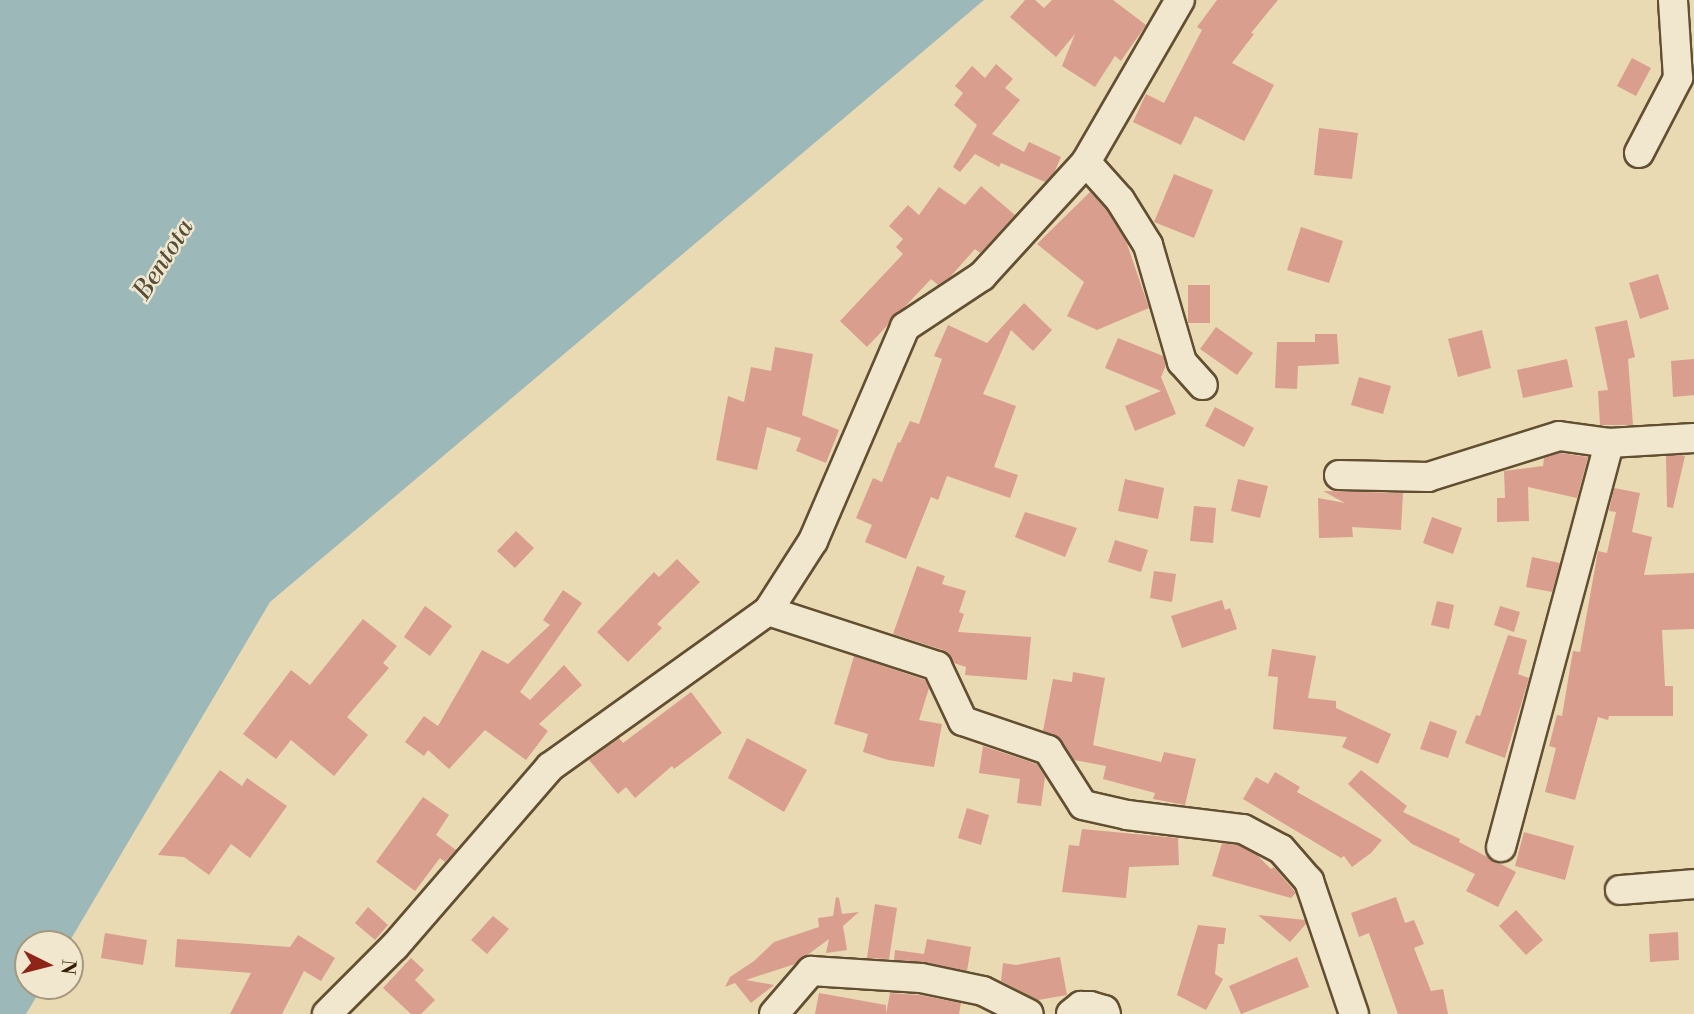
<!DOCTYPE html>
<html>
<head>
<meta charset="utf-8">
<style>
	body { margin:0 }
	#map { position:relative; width:1694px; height:1014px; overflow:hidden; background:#eadab4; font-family:"Libre Bodoni",serif }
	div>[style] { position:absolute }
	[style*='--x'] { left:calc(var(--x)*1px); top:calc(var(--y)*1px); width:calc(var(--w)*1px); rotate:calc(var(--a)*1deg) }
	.water>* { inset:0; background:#9db8b8 }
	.building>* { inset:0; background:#d99e8e }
	.roads { filter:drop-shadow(2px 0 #624f31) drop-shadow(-2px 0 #624f31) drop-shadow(0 2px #624f31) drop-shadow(0 -2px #624f31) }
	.minor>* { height:28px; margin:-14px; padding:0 14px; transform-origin:14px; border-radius:14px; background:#f1e7ce }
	span { translate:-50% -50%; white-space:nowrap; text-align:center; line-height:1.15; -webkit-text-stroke:5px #f1e7ce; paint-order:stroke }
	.water-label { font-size:26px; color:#544e3b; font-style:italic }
	.north { position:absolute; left:14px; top:930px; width:70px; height:70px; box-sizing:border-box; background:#f1e7ce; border:2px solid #a5987e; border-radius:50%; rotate:96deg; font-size:19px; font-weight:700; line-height:28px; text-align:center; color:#342105 }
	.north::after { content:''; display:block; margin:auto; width:24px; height:32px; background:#8f2418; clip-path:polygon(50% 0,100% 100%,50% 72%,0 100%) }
</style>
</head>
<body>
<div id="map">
	<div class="water">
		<div style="clip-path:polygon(0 0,984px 0,270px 602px,68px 944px,28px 944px,28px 986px,43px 986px,26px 1014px,0 1014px)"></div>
	</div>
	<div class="building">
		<div style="clip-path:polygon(1025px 0,1035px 0,1044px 8px,1052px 0,1113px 0,1146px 25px,1121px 61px,1115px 56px,1095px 87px,1062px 66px,1075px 34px,1056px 57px,1010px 17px)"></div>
		<div style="clip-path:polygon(1217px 0,1278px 0,1251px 33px,1254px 34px,1232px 63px,1274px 85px,1244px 141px,1195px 116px,1181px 145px,1133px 122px,1146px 94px,1164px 103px,1202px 30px,1197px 27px)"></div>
		<div style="clip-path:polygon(1632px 58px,1651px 68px,1636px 96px,1617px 86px)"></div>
		<div style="clip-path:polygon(996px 64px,1013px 79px,1005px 88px,1020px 100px,992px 134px,1024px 152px,1029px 142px,1061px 157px,1054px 173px,1045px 182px,1001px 163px,999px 167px,975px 154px,960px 172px,953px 167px,977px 125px,954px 105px,963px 93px,955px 86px,972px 66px,985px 78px)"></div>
		<div style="clip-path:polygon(1319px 128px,1358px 133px,1352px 179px,1314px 175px)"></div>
		<div style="clip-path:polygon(1174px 174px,1213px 190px,1194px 238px,1154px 222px)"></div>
		<div style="clip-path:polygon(981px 186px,1015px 215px,980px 253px,975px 249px,950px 277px,938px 285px,931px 279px,867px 347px,840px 321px,903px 254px,896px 247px,903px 239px,889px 226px,908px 205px,919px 215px,939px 187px,965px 205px)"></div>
		<div style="clip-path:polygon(1090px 192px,1107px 210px,1126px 241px,1149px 308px,1097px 330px,1067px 316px,1084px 282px,1037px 244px)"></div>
		<div style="clip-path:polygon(1301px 227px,1343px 241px,1329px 283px,1287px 270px)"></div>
		<div style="clip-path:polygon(1658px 274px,1669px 309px,1640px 319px,1629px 283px)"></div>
		<div style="clip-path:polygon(1188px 285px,1210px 285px,1210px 323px,1188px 323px)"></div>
		<div style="clip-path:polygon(1024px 303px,1052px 330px,1033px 351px,1011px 330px,983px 394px,1016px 406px,994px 467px,1018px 475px,1010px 498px,947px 476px,938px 500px,931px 497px,906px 559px,865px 542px,872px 525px,856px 518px,873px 478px,882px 482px,898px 442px,900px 443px,910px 421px,919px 424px,942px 359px,934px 356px,948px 325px,987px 343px)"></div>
		<div style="clip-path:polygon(1627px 320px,1635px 357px,1628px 359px,1633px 425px,1600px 425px,1598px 391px,1608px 390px,1595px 327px)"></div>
		<div style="clip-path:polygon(1216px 327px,1253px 353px,1237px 375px,1200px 349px)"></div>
		<div style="clip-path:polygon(1482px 330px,1491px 368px,1458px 377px,1448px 339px)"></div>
		<div style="clip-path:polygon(1315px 334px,1337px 334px,1339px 364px,1298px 366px,1297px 389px,1275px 388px,1277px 342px,1315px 342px)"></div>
		<div style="clip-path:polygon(1118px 338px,1163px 356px,1166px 365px,1161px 377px,1176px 414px,1135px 431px,1125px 406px,1161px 391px,1105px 368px)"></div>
		<div style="clip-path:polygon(775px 347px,813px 354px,802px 415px,839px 430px,826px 463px,796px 451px,801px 438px,767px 427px,757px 470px,716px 460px,728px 396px,744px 402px,751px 367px,771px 371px)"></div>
		<div style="clip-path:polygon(1567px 359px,1573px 387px,1523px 398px,1517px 370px)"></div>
		<div style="clip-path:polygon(1694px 359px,1694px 395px,1673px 397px,1671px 361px)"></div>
		<div style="clip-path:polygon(1359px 377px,1391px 386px,1383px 414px,1351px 405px)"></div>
		<div style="clip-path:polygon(1215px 407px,1254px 428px,1244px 447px,1205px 426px)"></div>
		<div style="clip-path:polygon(1560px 453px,1588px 457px,1577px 498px,1528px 487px,1529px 521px,1497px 522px,1497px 498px,1505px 498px,1504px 471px,1543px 466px,1544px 458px)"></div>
		<div style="clip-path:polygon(1681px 455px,1685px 456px,1673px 508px,1667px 507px,1666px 456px)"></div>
		<div style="clip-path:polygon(1125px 479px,1164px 488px,1158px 519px,1118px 511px)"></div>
		<div style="clip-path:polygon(1238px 479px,1268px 486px,1260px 518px,1231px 511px)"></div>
		<div style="clip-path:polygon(1614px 488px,1640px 493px,1632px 532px,1652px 537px,1644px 575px,1694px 573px,1694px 629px,1662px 630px,1665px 686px,1673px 686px,1673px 716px,1609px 716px,1608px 720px,1598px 717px,1575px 800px,1545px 792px,1556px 748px,1549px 746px,1557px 715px,1562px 716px,1573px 651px,1580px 652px,1598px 551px,1607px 553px,1616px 512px,1609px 511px)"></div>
		<div style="clip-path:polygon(1323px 491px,1403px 493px,1401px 530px,1352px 527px,1353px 537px,1319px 538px,1318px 498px,1345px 503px)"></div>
		<div style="clip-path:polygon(1194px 506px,1216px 508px,1213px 543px,1190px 541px)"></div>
		<div style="clip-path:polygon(1025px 512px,1077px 528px,1065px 557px,1015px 537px)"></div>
		<div style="clip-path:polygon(1432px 517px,1462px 528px,1453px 554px,1423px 543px)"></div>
		<div style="clip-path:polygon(516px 531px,534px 548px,515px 568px,497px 551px)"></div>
		<div style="clip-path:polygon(1115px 540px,1148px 550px,1141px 572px,1108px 562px)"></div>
		<div style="clip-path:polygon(1532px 557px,1560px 563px,1552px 592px,1526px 587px)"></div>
		<div style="clip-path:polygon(677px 559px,700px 582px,657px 624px,662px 628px,628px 662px,597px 632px,654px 572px,659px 577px)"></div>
		<div style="clip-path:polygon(917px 566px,945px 576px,942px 584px,966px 591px,959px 612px,964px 614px,958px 632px,1031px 637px,1027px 680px,965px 675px,966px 667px,954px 663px,943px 650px,893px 634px)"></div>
		<div style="clip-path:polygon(1154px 571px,1176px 574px,1172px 602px,1150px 598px)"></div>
		<div style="clip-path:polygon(563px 590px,582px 603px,520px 692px,530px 700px,564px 665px,582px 685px,539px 724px,548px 731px,526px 760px,485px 730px,449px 769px,428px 750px,424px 756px,405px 742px,424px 716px,438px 726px,482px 650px,508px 664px,550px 625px,543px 620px)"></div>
		<div style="clip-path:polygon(1222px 600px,1225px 610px,1230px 608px,1237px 629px,1182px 648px,1171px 616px)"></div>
		<div style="clip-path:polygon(1437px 601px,1454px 605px,1449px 629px,1431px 625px)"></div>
		<div style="clip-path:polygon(425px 606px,452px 626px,430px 656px,404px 637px)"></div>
		<div style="clip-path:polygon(1500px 606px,1520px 612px,1514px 632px,1494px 625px)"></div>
		<div style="clip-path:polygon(363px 619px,397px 646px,383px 663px,389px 668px,347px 717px,368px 735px,334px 776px,291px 740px,276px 759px,243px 734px,291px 670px,310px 685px)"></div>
		<div style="clip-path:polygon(1508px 635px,1527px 640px,1518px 674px,1529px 678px,1505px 758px,1465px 743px,1476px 715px,1480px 716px)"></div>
		<div style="clip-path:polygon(1272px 649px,1316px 656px,1308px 698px,1336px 701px,1336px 708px,1391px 734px,1378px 764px,1342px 747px,1347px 737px,1273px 729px,1278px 677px,1268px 676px)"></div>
		<div style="clip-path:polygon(854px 656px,925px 680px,929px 688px,919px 720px,942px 724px,934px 767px,888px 760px,863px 752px,868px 734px,834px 724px)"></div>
		<div style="clip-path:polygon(1073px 672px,1105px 678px,1093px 745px,1161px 762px,1164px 752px,1196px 759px,1185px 805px,1153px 799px,1155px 793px,1103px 779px,1106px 766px,1074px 760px,1061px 740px,1043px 731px,1053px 679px,1072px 682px)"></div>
		<div style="clip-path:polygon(691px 692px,722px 733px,674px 769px,672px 766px,635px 798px,626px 787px,618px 794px,589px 760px,619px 738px,623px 743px)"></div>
		<div style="clip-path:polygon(1430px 721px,1457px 731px,1448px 758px,1420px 749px)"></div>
		<div style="clip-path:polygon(747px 738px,807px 770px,784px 812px,728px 778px)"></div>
		<div style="clip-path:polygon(983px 746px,1037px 764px,1045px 777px,1041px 806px,1017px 803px,1020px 779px,979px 773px)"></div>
		<div style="clip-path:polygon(220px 770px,242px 786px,247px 778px,287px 806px,250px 858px,231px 844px,209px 875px,184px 857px,158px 855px)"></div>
		<div style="clip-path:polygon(1361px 770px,1407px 806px,1403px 812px,1460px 839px,1459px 842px,1516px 872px,1498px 907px,1466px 891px,1475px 874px,1412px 844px,1348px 784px)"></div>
		<div style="clip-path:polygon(1275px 772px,1300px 787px,1297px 792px,1382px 840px,1371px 853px,1352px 867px,1344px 856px,1341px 858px,1243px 799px,1256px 777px,1268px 784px)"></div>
		<div style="clip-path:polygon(423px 797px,449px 815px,436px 835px,456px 850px,445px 862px,440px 858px,415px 891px,376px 862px)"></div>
		<div style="clip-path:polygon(967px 808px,989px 815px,981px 845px,958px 838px)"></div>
		<div style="clip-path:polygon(1082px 829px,1178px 838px,1179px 865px,1129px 867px,1126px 898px,1062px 892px,1069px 845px,1079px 846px)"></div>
		<div style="clip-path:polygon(1524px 832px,1574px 846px,1565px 880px,1515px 866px)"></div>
		<div style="clip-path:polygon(1222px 843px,1238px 845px,1257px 855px,1271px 869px,1274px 867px,1296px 893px,1291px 898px,1212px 876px)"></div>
		<div style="clip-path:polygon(836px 897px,839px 898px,842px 914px,859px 912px,843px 926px,847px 950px,826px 953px,829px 939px,795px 964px,746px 980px,774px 985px,751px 1003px,735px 983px,725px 987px,730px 977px,754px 961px,774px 942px,819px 927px,818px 918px,833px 916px)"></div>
		<div style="clip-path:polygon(1396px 897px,1405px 923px,1414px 920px,1424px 944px,1414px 948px,1431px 991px,1443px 989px,1448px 1014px,1398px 1014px,1369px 933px,1359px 937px,1351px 913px)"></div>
		<div style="clip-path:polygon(875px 904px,897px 908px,889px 959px,867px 958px)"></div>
		<div style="clip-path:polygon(368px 907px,388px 925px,375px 940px,355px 923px)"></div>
		<div style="clip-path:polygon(1516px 910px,1543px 940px,1526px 955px,1499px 926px)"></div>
		<div style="clip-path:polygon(1258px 915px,1305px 920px,1306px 924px,1290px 942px)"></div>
		<div style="clip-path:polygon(493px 916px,509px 929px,487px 954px,471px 940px)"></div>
		<div style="clip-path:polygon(1198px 925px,1226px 928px,1224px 944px,1218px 944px,1215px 974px,1223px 979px,1206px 1010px,1177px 995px)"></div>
		<div style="clip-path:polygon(1678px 932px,1679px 960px,1650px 962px,1649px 934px)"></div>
		<div style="clip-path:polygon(105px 933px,147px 940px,143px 965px,101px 958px)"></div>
		<div style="clip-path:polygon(298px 935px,335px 958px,321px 981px,304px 971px,282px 1014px,230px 1014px,251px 973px,175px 967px,177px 939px,290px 947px)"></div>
		<div style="clip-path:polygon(927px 939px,971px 947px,967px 971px,924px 962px,894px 960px,895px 950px,924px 954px)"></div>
		<div style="clip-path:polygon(1060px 957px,1067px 995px,1038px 1000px,1001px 981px,1003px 963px,1016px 965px)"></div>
		<div style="clip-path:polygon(1297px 957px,1309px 987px,1241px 1014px,1229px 986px)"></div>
		<div style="clip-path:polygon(411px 958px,424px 970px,415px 980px,435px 1000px,421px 1014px,411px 1014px,383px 988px)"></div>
		<div style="clip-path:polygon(819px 993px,886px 1005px,886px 1014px,815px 1014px)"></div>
		<div style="clip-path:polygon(890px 993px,919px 995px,961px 1003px,959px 1014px,886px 1014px)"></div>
	</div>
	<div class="roads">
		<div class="minor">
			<div style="--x:1639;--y:153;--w:85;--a:-62.5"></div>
			<div style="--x:1678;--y:78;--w:78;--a:-93.7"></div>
			<div style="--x:1086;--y:162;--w:51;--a:48.2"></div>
			<div style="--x:1120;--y:200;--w:53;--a:58.1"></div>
			<div style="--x:1148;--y:245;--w:122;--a:73.8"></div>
			<div style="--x:1182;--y:362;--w:31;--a:48"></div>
			<div style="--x:1339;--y:475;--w:89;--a:1.3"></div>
			<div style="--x:1428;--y:477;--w:137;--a:-17.4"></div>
			<div style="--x:1559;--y:436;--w:50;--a:8"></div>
			<div style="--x:1609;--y:443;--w:85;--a:-3.4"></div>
			<div style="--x:768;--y:611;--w:178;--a:18"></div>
			<div style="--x:937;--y:666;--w:61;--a:64.7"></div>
			<div style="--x:963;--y:721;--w:90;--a:18.8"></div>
			<div style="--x:1048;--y:750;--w:65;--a:57.5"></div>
			<div style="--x:1083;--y:805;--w:45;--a:12.8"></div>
			<div style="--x:1127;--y:815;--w:117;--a:6.9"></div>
			<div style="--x:1243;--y:829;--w:43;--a:27.8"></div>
			<div style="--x:1281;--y:849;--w:43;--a:48.8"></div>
			<div style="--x:1309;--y:881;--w:140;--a:71.3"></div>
			<div style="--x:1501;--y:847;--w:418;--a:-75"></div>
			<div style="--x:1620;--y:890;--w:74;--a:-4.6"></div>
			<div style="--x:327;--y:1014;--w:96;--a:-45"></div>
			<div style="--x:395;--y:946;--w:237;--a:-49.1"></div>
			<div style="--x:550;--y:767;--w:268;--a:-35.6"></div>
			<div style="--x:768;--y:611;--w:83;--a:-57.3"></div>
			<div style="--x:813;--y:541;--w:233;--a:-66.7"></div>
			<div style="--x:905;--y:327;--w:92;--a:-33.5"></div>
			<div style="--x:982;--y:276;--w:154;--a:-47.6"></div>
			<div style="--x:1086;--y:162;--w:187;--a:-59.9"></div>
			<div style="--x:774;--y:1014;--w:57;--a:-49.3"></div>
			<div style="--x:811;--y:971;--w:110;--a:3.6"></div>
			<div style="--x:921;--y:978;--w:63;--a:11.8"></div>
			<div style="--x:983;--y:991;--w:51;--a:26.6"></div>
			<div style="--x:1071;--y:1014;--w:13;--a:-39"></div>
			<div style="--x:1081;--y:1006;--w:9;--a:0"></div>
			<div style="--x:1090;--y:1006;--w:15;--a:16"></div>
			<div style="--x:1104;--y:1010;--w:4;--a:63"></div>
		</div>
	</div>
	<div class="water-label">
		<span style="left:164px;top:260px;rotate:-58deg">Bentota</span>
	</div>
	<div class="north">N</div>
</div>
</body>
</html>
